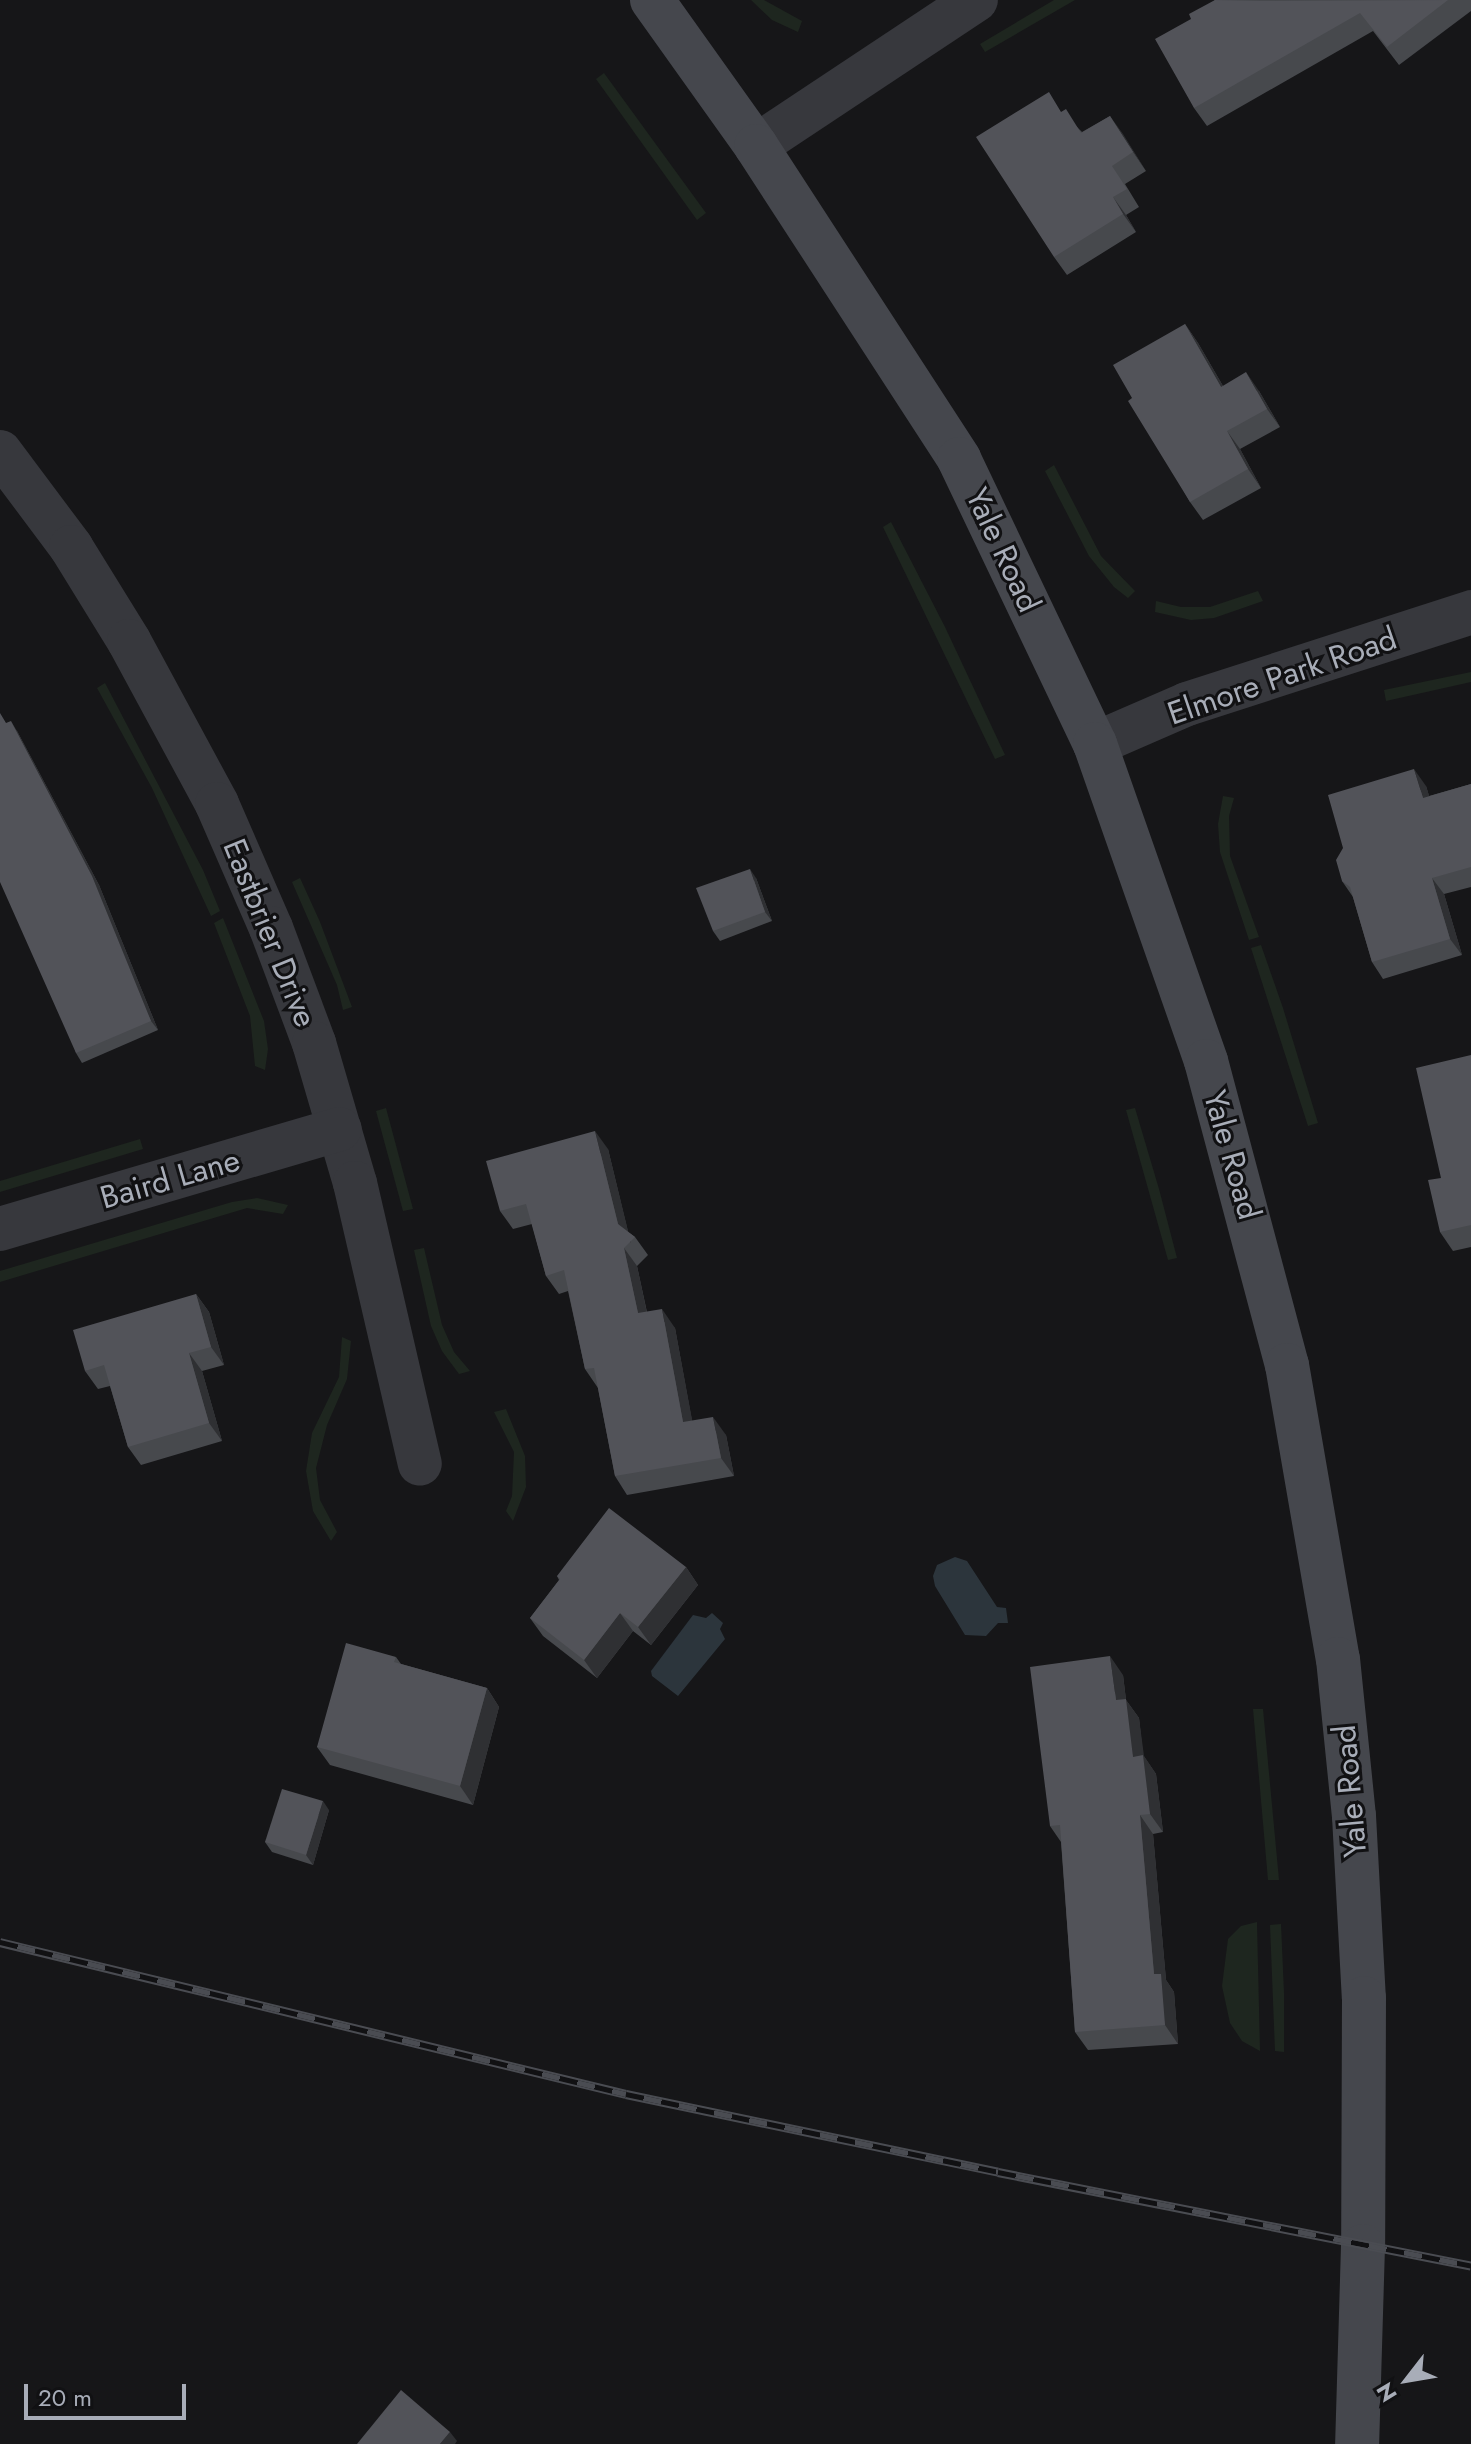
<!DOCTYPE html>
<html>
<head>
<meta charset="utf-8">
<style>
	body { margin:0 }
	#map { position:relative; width:1471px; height:2444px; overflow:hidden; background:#161618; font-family:Jost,sans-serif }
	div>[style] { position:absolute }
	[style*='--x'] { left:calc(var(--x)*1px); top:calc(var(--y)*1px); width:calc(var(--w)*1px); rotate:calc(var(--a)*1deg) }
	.green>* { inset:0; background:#1e261f }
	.water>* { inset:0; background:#2c353c }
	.minor>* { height:44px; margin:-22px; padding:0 22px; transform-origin:22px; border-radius:22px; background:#37383d }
	.tertiary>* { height:44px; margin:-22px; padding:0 22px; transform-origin:22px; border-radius:22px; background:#37383d }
	.secondary>* { height:44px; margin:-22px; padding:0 22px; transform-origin:22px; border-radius:22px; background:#45474d }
	.rail>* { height:9px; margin-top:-4.5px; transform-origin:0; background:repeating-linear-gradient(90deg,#111113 0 18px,#4a4c52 0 36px); box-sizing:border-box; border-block:2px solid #4a4c52 }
	.wall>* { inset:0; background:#47494d }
	.shaded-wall>* { inset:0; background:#2f3033 }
	.building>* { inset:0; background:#525359 }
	span { translate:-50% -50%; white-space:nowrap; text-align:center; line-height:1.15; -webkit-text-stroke:6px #111113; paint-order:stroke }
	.street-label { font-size:32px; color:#a8adb8 }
	.north { position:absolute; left:1367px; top:2340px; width:80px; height:80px; -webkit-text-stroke:6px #111113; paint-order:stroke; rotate:239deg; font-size:22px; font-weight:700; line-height:32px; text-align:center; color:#a8adb8 }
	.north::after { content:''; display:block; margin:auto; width:28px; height:36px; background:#a8adb8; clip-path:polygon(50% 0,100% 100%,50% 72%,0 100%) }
	.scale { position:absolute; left:24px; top:2384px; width:162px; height:36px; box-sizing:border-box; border:4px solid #a8adb8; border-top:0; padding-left:10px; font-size:24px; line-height:28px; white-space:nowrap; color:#a8adb8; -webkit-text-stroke:6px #111113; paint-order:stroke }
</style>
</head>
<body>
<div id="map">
	<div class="green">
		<div style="clip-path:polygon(751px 0,764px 0,802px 21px,798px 32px,772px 20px)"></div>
		<div style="clip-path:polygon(1054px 0,1075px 0,985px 52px,980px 44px)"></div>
		<div style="clip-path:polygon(604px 73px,706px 213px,697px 220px,596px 79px)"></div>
		<div style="clip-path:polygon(1054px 465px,1101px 556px,1135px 591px,1128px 598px,1114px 587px,1089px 556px,1045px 471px)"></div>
		<div style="clip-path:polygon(891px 522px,945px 627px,1005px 755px,995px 759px,883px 527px)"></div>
		<div style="clip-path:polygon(1258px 591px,1263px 601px,1214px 618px,1191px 620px,1155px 612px,1156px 601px,1181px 607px,1210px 607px)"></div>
		<div style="clip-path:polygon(1471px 672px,1471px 682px,1386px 701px,1384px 690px)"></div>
		<div style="clip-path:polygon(105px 683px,203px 870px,220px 911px,211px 916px,152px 788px,97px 688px)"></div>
		<div style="clip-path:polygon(1223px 796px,1234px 798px,1229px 816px,1230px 856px,1259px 937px,1249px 940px,1220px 852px,1218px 824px)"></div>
		<div style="clip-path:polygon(300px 878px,320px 922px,352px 1007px,343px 1010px,337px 985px,292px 882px)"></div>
		<div style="clip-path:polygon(223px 918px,264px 1021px,268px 1049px,265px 1070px,255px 1066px,250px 1016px,214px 923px)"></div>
		<div style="clip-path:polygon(1261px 945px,1283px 1008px,1318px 1123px,1308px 1126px,1251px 948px)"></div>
		<div style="clip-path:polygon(386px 1108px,413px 1209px,403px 1211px,376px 1111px)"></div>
		<div style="clip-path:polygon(1135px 1108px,1159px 1189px,1177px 1258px,1168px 1260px,1126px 1110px)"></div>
		<div style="clip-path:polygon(140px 1139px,143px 1149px,0 1192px,0 1181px)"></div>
		<div style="clip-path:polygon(257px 1198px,288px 1205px,283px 1214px,247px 1208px,0 1282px,0 1271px,232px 1202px)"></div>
		<div style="clip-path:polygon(424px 1248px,442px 1325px,454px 1352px,470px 1371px,459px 1374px,442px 1351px,431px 1326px,414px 1250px)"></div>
		<div style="clip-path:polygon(342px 1337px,351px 1341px,347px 1379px,327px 1425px,316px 1468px,320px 1500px,337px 1532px,331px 1541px,313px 1511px,306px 1471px,312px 1433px,339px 1377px)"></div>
		<div style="clip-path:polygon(506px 1409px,525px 1456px,526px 1487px,513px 1521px,506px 1511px,512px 1496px,514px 1452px,494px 1412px)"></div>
		<div style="clip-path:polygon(1253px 1709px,1263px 1709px,1279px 1880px,1268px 1880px)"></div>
		<div style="clip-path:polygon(1257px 1922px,1257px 1923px,1260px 2051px,1242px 2041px,1230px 2023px,1222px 1986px,1228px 1939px,1241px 1926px)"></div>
		<div style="clip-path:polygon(1281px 1924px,1284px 1993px,1284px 2052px,1275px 2051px,1270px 1925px)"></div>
	</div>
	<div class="water">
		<div style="clip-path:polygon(955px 1557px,967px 1561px,997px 1607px,1006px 1608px,1008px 1623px,998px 1623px,986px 1636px,965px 1635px,935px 1586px,933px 1576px,937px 1565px)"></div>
		<div style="clip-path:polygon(712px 1613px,723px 1623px,720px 1629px,725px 1639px,678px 1696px,652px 1676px,651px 1671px,693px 1615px,706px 1618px)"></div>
	</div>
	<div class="minor">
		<div style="--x:756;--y:146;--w:264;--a:-33.6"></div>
		<div style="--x:0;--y:452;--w:119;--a:53.2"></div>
		<div style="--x:71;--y:547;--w:110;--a:58.3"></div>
		<div style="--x:129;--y:641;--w:185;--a:61.6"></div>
		<div style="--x:217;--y:804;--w:135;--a:66.5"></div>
		<div style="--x:271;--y:928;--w:123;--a:69.5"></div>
		<div style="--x:314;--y:1043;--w:146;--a:73.7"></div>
		<div style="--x:355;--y:1183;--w:288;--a:77"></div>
		<div style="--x:0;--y:1229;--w:354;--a:-16.4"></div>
	</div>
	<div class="tertiary">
		<div style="--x:1095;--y:744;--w:100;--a:-23.5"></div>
		<div style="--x:1187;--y:704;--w:299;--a:-17.9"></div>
	</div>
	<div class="secondary">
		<div style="--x:652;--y:0;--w:179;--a:54.5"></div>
		<div style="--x:756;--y:146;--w:373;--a:57"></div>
		<div style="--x:959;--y:459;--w:316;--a:64.5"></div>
		<div style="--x:1095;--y:744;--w:336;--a:70.7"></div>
		<div style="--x:1206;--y:1061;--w:315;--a:75.1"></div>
		<div style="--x:1287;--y:1365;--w:298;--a:80.2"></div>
		<div style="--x:1338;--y:1659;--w:158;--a:84.2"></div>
		<div style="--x:1354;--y:1816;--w:182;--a:86.9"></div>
		<div style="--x:1364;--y:1998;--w:248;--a:90.2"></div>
		<div style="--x:1363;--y:2246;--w:198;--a:91.7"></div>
	</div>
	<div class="rail">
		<div style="--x:0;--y:1942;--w:644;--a:13.65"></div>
		<div style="--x:626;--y:2094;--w:380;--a:11.8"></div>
		<div style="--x:998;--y:2172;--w:482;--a:11.2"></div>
	</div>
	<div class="wall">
		<div style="clip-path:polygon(1215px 0,1471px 0,1471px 11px,1399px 65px,1373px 31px,1207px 126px,1194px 108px,1191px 19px)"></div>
		<div style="clip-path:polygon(1062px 112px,1082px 132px,1110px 116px,1146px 171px,1125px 184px,1139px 207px,1126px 215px,1136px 232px,1067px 275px,1054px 257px)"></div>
		<div style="clip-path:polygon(1185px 324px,1198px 343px,1223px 386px,1259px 391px,1280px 427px,1240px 449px,1261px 488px,1203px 520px,1190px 502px,1132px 398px)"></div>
		<div style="clip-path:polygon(7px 723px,17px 731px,99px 885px,158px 1030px,82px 1063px,76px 1053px)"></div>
		<div style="clip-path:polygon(1471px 784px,1471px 887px,1444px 894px,1462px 955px,1383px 979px,1372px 962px,1353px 897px,1342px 881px,1343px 848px,1426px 786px,1429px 796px)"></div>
		<div style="clip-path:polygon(756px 878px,772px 921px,720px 941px,713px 931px)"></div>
		<div style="clip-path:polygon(1471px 1055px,1471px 1247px,1453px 1251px,1440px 1232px,1441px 1178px)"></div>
		<div style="clip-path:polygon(608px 1149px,628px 1232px,635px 1237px,648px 1255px,637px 1266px,647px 1312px,675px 1328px,692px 1421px,726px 1435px,734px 1476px,627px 1495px,615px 1476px,598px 1388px,585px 1369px,568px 1291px,559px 1294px,546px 1276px,532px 1224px,513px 1229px,500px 1211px)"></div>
		<div style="clip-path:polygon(196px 1294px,209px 1312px,224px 1365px,202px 1371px,222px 1441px,141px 1465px,128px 1447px,110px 1386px,98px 1389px,85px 1371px)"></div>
		<div style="clip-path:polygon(686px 1567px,698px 1585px,651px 1645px,633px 1631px,597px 1678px,543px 1636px,530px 1618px,559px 1580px,557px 1576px)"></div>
		<div style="clip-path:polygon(396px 1657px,401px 1664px,487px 1688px,499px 1707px,473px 1805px,330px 1765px,317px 1747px)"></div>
		<div style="clip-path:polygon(1123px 1675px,1126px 1700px,1139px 1718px,1143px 1755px,1156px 1774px,1163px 1832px,1153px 1834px,1166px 1980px,1174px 1992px,1178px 2044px,1088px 2050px,1075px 2032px,1061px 1842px,1050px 1826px)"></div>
		<div style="clip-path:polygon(329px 1810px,313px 1865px,272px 1852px,265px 1842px)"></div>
	</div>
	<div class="shaded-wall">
		<div style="clip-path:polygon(1110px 116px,1123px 134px,1146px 171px,1133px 152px)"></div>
		<div style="clip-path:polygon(1113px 197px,1126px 215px,1136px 232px,1123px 214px)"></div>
		<div style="clip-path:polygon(1185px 324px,1198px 343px,1234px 405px,1221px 387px)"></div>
		<div style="clip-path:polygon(1246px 372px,1259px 391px,1280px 427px,1267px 409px)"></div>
		<div style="clip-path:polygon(1227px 431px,1240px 449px,1261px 488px,1248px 469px)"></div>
		<div style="clip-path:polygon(11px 721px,17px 731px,99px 885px,158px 1030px,151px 1021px)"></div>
		<div style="clip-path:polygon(1414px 769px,1426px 786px,1435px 814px,1423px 798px)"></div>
		<div style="clip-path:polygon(750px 869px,756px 878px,772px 921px,765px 912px)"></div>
		<div style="clip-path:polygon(1432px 878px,1444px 894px,1462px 955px,1450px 939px)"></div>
		<div style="clip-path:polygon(595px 1131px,608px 1149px,631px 1243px,618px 1224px)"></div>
		<div style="clip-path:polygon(624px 1248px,637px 1266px,651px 1332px,638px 1313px)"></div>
		<div style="clip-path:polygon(196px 1294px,209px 1312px,224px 1365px,211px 1347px)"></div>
		<div style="clip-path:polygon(662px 1309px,675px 1328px,696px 1441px,683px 1422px)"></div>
		<div style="clip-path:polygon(189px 1353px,202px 1371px,222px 1441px,209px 1423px)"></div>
		<div style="clip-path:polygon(713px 1417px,726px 1435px,734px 1476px,721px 1458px)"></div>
		<div style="clip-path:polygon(686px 1567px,698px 1585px,651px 1645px,638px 1627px)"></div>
		<div style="clip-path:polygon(620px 1613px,633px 1631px,597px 1678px,584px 1660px)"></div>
		<div style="clip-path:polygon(1110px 1656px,1123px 1675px,1126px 1700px,1139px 1718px,1144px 1756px,1156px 1774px,1163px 1832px,1150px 1814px,1116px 1700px)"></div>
		<div style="clip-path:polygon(487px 1688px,499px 1707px,473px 1805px,460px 1786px)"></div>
		<div style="clip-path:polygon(323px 1801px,329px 1810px,313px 1865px,306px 1855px)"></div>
		<div style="clip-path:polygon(1140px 1815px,1153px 1834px,1166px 1980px,1174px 1992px,1178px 2044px,1165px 2025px,1154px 1974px)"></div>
		<div style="clip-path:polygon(450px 2432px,457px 2441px,455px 2444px,440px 2444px)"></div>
	</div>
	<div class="building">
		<div style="clip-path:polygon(1215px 0,1261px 1px,1448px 0,1387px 47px,1360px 13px,1194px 108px,1155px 39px,1191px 19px,1189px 14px)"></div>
		<div style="clip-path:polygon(1049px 92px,1061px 112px,1066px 109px,1081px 133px,1110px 116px,1133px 152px,1112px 166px,1127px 189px,1113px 197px,1123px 214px,1054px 257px,976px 137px)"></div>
		<div style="clip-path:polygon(1185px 324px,1221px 387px,1246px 372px,1267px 409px,1227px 431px,1248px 469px,1190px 502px,1128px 401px,1132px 398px,1113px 365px)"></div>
		<div style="clip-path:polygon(0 713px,6px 723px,11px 721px,92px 876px,151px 1021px,76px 1053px,0 882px)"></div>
		<div style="clip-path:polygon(1414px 769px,1423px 798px,1471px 784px,1471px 867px,1432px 878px,1450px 939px,1372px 962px,1350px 887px,1342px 881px,1336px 860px,1343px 848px,1328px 795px)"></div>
		<div style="clip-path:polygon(750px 869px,765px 912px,713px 931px,696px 888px)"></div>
		<div style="clip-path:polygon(1471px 1055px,1471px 1225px,1440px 1232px,1428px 1180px,1441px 1178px,1416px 1068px)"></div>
		<div style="clip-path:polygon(595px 1131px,618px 1224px,635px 1237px,624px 1248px,638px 1313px,662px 1309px,683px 1422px,713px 1417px,721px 1458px,615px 1476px,594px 1368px,585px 1369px,564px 1270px,546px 1276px,526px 1204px,500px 1211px,486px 1161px)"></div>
		<div style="clip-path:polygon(196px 1294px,211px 1347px,189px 1353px,209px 1423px,128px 1447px,104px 1365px,85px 1371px,73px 1330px)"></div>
		<div style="clip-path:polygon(609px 1508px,686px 1567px,638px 1627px,620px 1613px,584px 1660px,530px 1618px,560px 1579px,557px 1576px)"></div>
		<div style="clip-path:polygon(346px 1643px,396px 1657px,394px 1662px,487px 1688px,460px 1786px,317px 1747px)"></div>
		<div style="clip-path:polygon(1110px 1656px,1116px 1700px,1126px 1699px,1133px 1757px,1143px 1755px,1150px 1814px,1140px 1815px,1154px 1974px,1161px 1974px,1165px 2025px,1075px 2032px,1060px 1825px,1050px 1826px,1030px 1667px)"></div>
		<div style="clip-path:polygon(282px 1789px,323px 1801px,306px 1855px,265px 1842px)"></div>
		<div style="clip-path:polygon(401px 2390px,450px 2432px,440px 2444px,357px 2444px)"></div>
	</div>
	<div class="street-label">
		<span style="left:1003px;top:550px;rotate:65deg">Yale Road</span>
		<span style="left:1282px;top:676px;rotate:-19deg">Elmore Park Road</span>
		<span style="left:270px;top:933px;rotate:68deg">Eastbrier Drive</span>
		<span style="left:1232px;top:1155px;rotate:74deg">Yale Road</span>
		<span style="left:170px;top:1179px;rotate:-16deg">Baird Lane</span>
		<span style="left:1350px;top:1791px;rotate:-95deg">Yale Road</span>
	</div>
	<div class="north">N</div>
	<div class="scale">20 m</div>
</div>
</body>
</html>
